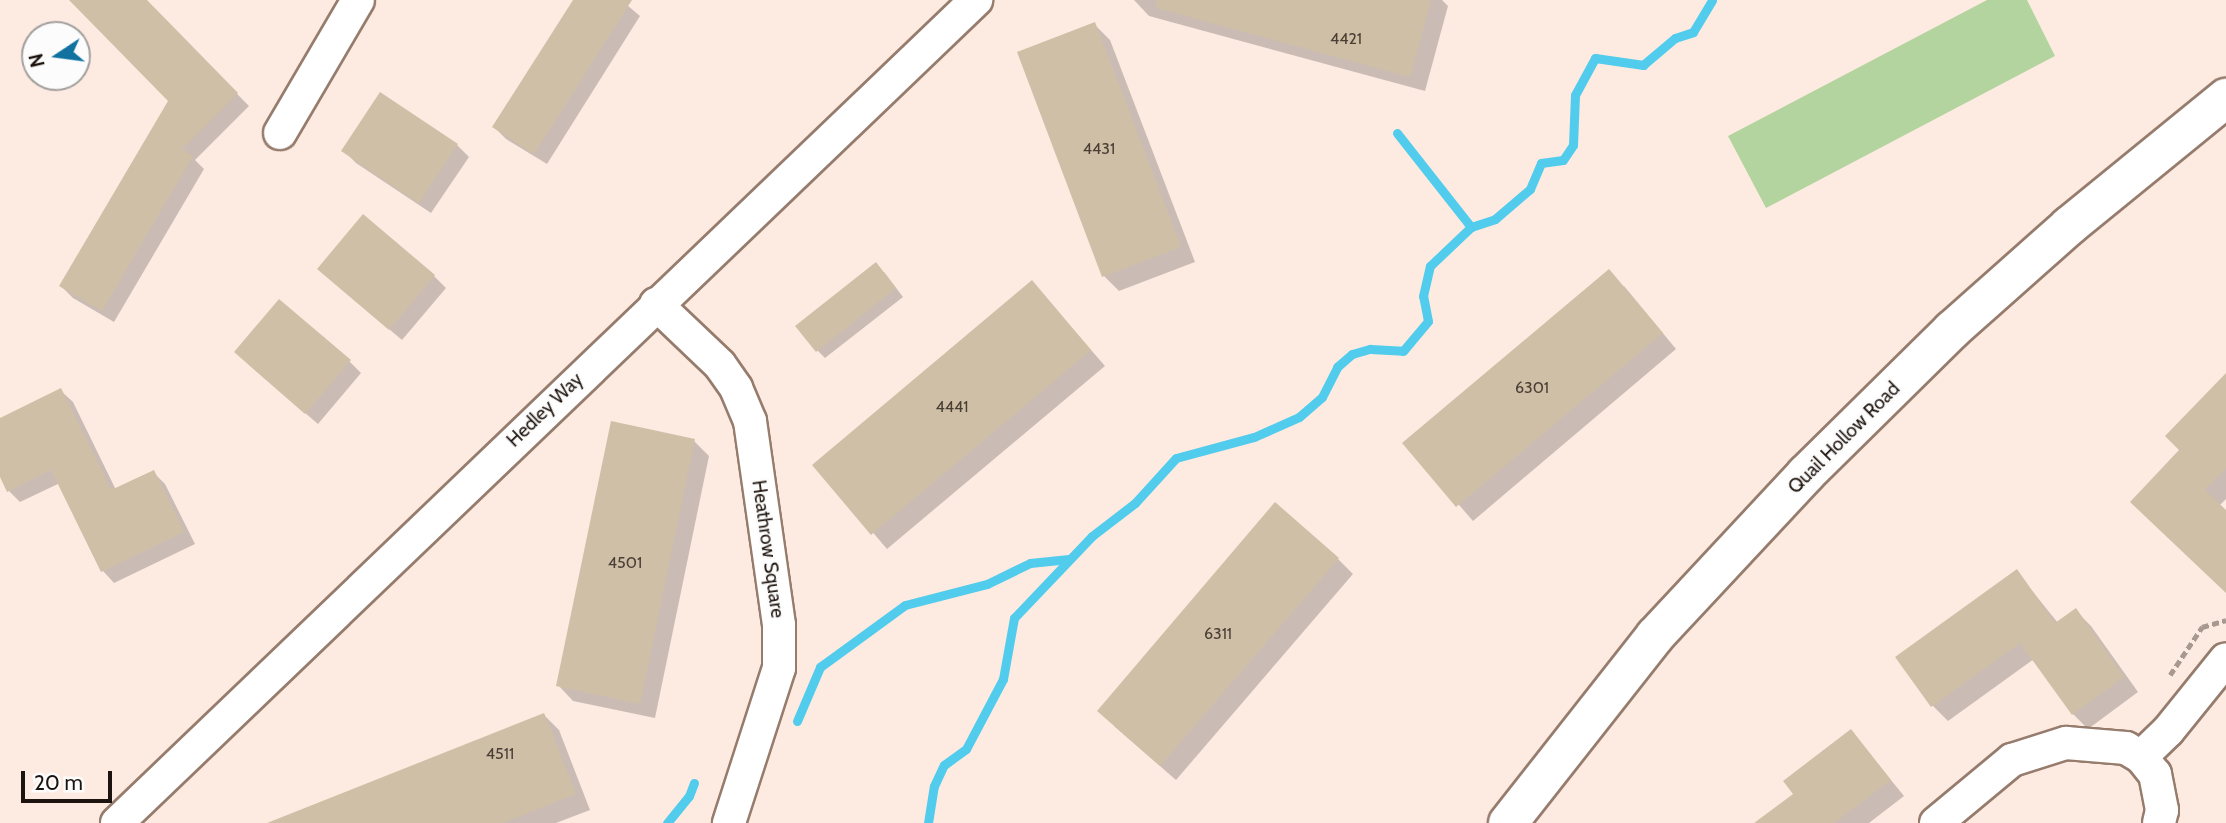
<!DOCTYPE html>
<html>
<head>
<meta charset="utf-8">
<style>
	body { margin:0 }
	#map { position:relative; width:2226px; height:823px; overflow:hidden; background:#fdebe1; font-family:Cabin,sans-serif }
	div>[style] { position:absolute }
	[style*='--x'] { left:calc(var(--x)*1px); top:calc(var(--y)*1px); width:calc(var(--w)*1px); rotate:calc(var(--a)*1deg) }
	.green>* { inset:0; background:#b4d49f }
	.shadow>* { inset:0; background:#0003 }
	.stream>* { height:9px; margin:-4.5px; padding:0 4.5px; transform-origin:4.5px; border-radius:4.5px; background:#51ccec }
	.building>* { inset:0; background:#cfbfa6 }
	.path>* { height:4.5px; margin-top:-2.25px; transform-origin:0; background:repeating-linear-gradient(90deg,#a79890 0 7px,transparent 0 10.5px) }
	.roads { filter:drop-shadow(2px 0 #967c6d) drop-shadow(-2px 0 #967c6d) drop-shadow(0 2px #967c6d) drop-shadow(0 -2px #967c6d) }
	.minor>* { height:32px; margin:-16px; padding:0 16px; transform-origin:16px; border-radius:16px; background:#fff }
	.major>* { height:38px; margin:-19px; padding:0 19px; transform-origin:19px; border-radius:19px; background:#fff }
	span { translate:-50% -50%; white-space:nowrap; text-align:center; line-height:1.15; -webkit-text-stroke:5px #fcfcfc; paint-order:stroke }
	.number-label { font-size:16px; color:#4a3f35 }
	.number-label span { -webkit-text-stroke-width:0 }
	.street-label { font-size:19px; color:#1e140f }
	.north { position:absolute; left:21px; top:21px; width:70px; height:70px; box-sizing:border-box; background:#fcfcfc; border:2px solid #a39f9d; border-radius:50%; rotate:257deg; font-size:19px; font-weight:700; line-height:28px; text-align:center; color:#1e140f }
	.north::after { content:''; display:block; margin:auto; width:24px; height:32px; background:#1172a0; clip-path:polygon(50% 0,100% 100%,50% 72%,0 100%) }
	.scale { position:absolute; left:21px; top:771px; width:91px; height:32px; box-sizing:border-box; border:4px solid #1e140f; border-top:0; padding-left:9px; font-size:21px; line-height:24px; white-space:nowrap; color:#1e140f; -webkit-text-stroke:5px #fcfcfc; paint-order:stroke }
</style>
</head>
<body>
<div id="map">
	<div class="green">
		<div style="clip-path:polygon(1987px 0,2027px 0,2055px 56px,1766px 208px,1728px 136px)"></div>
	</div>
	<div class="shadow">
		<div style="clip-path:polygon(79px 0,144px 0,249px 106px,195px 160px,204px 169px,114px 322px,73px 298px,61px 286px,170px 101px)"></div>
		<div style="clip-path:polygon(575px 0,621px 0,640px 16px,547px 164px,506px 139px,494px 127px)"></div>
		<div style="clip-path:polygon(1134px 0,1442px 0,1448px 6px,1425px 91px,1149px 16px)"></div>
		<div style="clip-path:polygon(1094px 24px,1110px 40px,1195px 262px,1119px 291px,1104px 276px)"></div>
		<div style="clip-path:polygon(457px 145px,469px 157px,431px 213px,356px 163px,344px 151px)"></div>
		<div style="clip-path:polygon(884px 272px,903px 297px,825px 358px,817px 350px)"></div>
		<div style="clip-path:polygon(434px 276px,446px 288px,402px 340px,331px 280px)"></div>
		<div style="clip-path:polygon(1032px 282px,1105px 366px,887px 549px,815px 465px)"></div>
		<div style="clip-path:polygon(1624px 286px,1676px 349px,1473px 521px,1405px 443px)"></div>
		<div style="clip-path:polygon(349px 361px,361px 373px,318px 424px,248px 364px)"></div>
		<div style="clip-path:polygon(2226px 380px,2226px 499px,2219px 506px,2226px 512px,2226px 591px,2182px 450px)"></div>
		<div style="clip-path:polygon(61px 391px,73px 402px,116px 490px,153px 472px,165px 484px,195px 544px,114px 583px,103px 571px,60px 483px,20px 502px,9px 491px,0 473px,0 420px)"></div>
		<div style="clip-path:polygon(694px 441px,709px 456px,655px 718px,573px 701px,558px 685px)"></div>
		<div style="clip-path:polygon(1338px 559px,1353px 574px,1176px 780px,1114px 726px)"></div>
		<div style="clip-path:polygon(2017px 572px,2058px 623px,2076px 611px,2091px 626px,2138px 692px,2088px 729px,2073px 714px,2034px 659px,1948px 721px,1933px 706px,1898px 658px)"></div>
		<div style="clip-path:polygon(544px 715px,559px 730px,590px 810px,556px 823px,295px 823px)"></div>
		<div style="clip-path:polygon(1851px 731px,1904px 796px,1869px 823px,1769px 823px)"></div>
	</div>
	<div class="stream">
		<div style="--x:1397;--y:133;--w:120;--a:51.8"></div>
		<div style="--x:797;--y:721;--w:59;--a:-66.9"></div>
		<div style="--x:820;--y:667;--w:105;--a:-36.1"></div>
		<div style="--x:905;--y:605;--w:85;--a:-14.4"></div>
		<div style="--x:987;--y:584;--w:48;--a:-26"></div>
		<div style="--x:1030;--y:563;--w:39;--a:-6"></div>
		<div style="--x:667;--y:823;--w:35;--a:-51"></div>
		<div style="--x:689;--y:796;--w:14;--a:-69"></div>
		<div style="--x:928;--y:823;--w:37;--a:-81"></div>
		<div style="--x:934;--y:786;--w:23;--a:-65"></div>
		<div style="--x:944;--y:765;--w:27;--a:-36"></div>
		<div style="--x:966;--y:749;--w:79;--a:-62.1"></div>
		<div style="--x:1003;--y:679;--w:62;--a:-79.8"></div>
		<div style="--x:1014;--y:618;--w:113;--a:-46.4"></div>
		<div style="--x:1092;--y:536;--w:54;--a:-37.5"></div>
		<div style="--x:1135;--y:503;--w:61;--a:-47.7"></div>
		<div style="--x:1176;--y:458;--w:81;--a:-15.1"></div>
		<div style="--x:1254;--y:437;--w:49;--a:-24"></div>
		<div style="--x:1299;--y:417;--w:30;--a:-41"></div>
		<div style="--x:1322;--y:397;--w:34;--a:-63"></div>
		<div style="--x:1337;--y:367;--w:20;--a:-41"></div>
		<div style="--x:1352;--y:354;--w:19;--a:-16"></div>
		<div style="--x:1370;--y:349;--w:33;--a:3"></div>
		<div style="--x:1403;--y:351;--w:39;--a:-50"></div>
		<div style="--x:1428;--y:321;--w:25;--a:-101"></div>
		<div style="--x:1423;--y:296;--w:31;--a:-77"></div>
		<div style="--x:1430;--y:266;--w:57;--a:-43.6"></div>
		<div style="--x:1471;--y:227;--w:25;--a:-18"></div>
		<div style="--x:1495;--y:219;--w:46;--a:-40.6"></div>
		<div style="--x:1530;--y:189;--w:28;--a:-67"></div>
		<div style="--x:1541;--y:163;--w:22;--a:-8"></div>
		<div style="--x:1563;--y:160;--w:18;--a:-56"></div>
		<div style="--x:1573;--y:145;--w:50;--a:-87.7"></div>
		<div style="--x:1575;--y:95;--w:42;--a:-61.6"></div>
		<div style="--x:1595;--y:58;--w:49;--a:8.3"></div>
		<div style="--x:1643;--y:65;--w:42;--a:-40.2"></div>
		<div style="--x:1675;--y:38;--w:19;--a:-18"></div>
		<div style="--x:1693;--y:32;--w:37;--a:-59"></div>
	</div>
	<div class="building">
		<div style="clip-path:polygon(69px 0,147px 0,238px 93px,182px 149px,193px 156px,102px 311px,59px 286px,168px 101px)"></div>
		<div style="clip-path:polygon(573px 0,632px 0,534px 154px,492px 127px)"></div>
		<div style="clip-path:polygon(1157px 0,1431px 0,1410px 77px,1156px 8px)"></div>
		<div style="clip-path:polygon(1095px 22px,1181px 247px,1102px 277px,1017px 52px)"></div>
		<div style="clip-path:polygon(380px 92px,458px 144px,419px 203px,341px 151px)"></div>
		<div style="clip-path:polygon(363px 214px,435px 275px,389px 330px,317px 269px)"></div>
		<div style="clip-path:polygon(876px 262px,896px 288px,816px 352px,795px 326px)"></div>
		<div style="clip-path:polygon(1609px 269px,1663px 333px,1456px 507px,1402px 443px)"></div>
		<div style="clip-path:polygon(1032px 280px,1091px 350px,871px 535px,812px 465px)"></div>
		<div style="clip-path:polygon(279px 299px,351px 360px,305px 414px,234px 352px)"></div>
		<div style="clip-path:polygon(2226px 373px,2226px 468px,2205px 490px,2226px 510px,2226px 593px,2130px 502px,2179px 450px,2165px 436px)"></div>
		<div style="clip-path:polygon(61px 388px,111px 490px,154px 470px,184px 532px,101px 572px,51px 470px,7px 492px,0 477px,0 418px)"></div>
		<div style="clip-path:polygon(611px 421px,695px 439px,640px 704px,556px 686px)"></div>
		<div style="clip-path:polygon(1275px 502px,1339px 558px,1160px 766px,1097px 711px)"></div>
		<div style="clip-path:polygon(2017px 569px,2055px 623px,2076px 608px,2124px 677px,2072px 715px,2020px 643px,1931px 707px,1895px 657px)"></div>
		<div style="clip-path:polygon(544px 713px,576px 794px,503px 823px,267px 823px)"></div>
		<div style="clip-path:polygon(1851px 729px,1891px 780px,1834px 823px,1754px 823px,1793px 794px,1783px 781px)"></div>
	</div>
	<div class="path">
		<div style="--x:2170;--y:675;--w:58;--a:-56.3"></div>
		<div style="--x:2202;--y:627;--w:25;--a:-16"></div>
	</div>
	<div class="roads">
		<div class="minor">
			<div style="--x:280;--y:133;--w:154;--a:-59.6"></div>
			<div style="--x:656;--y:304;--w:88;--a:43.6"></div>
			<div style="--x:720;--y:365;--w:28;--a:55"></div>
			<div style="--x:736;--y:388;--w:36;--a:67"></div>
			<div style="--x:750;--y:421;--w:206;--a:81.9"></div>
			<div style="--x:779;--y:625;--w:43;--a:90"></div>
			<div style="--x:779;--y:668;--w:163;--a:107.9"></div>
			<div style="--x:2141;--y:757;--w:37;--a:-44"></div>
			<div style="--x:2168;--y:731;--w:92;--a:-51.1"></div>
			<div style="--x:117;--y:823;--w:1190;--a:-43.77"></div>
			<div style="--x:1936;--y:823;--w:99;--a:-39.7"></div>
			<div style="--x:2012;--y:760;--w:57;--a:-17.5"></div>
			<div style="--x:2066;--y:743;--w:60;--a:4.8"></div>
			<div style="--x:2126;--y:748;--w:17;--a:31"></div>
			<div style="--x:2141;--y:757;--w:22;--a:51"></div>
			<div style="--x:2155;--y:774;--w:37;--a:79"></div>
			<div style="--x:2162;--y:810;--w:13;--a:103"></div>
		</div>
		<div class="major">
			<div style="--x:1508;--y:823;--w:238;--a:-51.8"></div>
			<div style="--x:1655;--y:636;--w:221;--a:-47"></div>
			<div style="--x:1806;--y:474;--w:205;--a:-44.6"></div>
			<div style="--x:1952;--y:330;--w:157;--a:-41.6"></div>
			<div style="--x:2069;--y:226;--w:203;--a:-39.2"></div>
		</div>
	</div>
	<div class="number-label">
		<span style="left:1346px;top:39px">4421</span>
		<span style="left:1099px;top:149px">4431</span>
		<span style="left:1532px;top:388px">6301</span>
		<span style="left:952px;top:407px">4441</span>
		<span style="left:625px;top:563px">4501</span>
		<span style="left:1218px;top:634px">6311</span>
		<span style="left:500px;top:754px">4511</span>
	</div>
	<div class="street-label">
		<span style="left:545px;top:410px;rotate:-44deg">Hedley Way</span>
		<span style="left:1844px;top:438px;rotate:-45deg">Quail Hollow Road</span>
		<span style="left:768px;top:549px;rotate:82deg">Heathrow Square</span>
	</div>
	<div class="north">N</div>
	<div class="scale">20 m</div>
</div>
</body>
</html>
